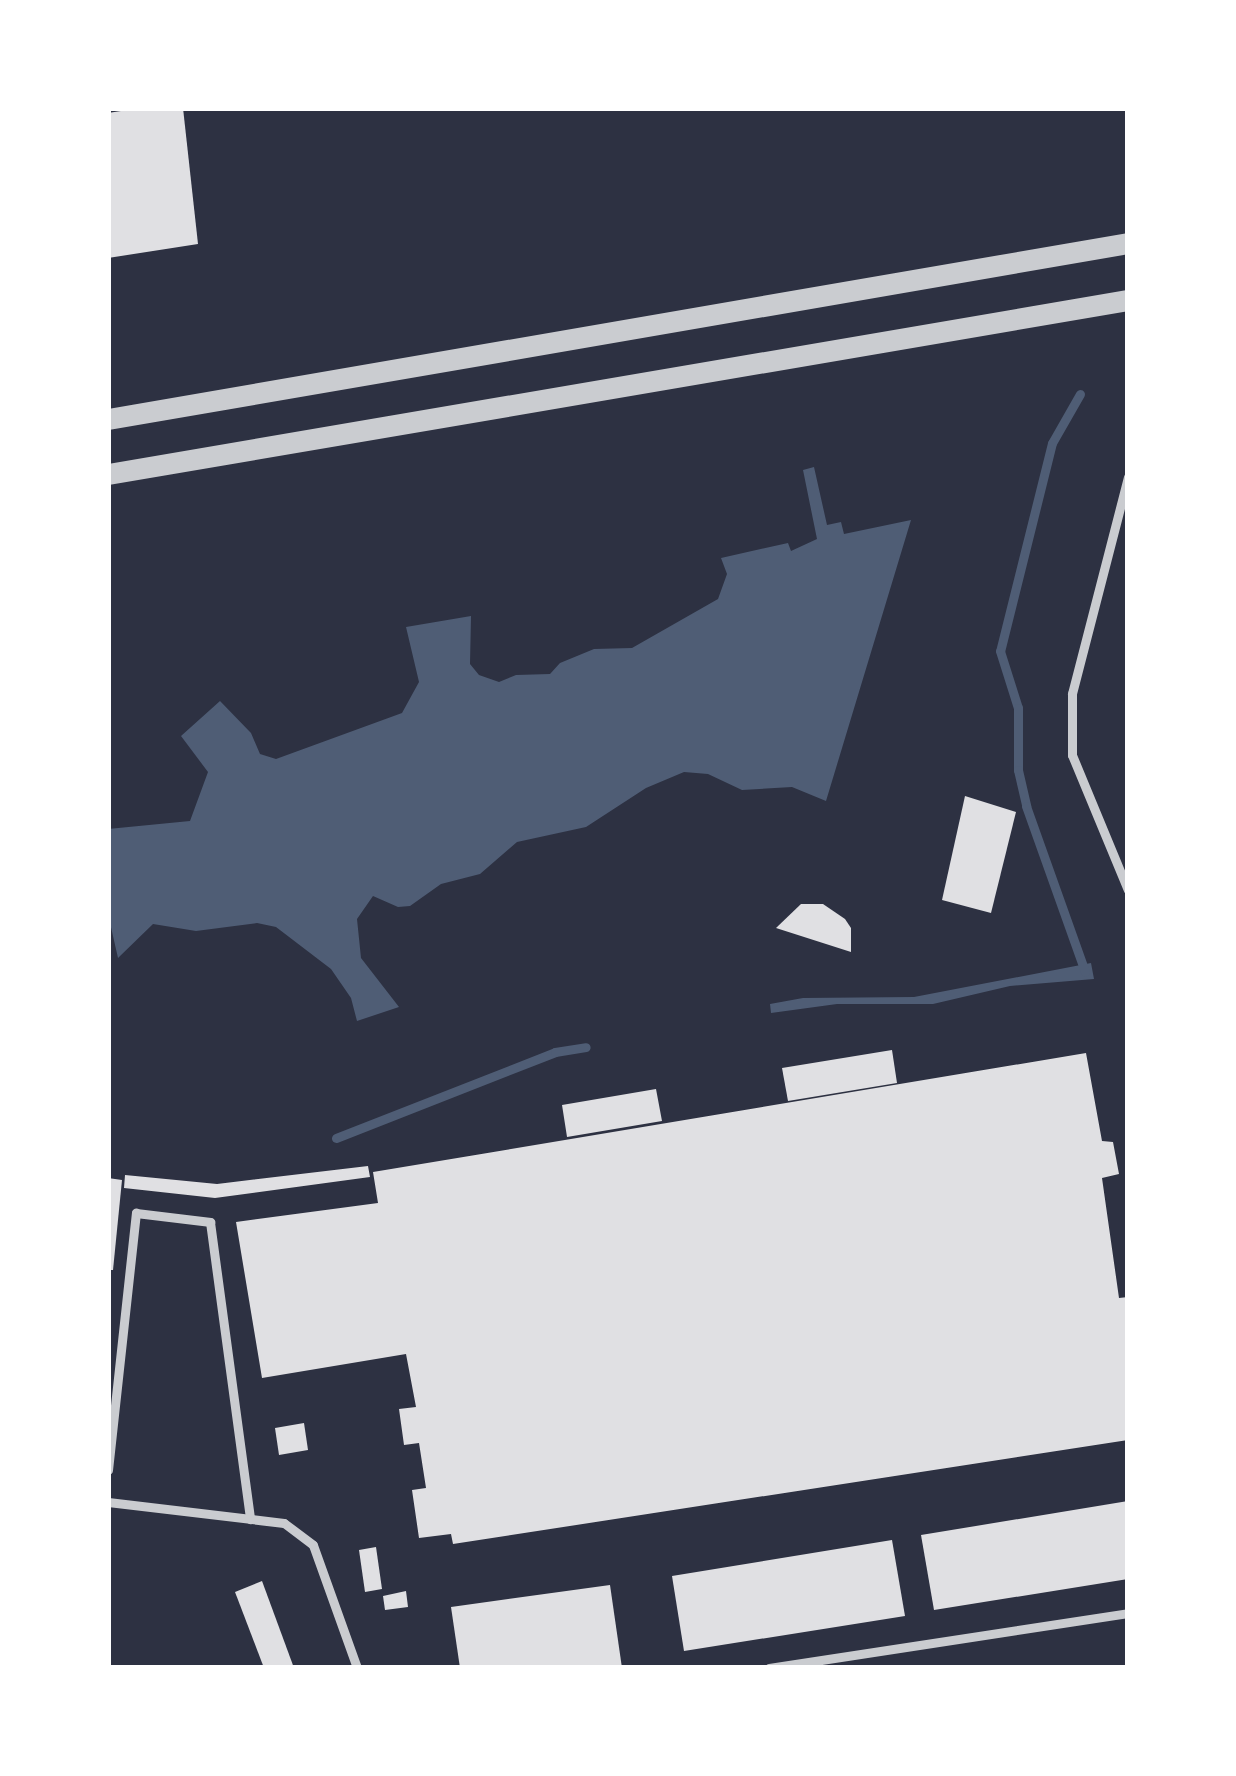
<!DOCTYPE html>
<html>
<head>
<meta charset="utf-8">
<style>
	body { margin:0 }
	#map { position:relative; width:1236px; height:1776px; overflow:hidden; background:#2d3142; font-family:Rubik,sans-serif }
	div>[style] { position:absolute }
	[style*='--x'] { left:calc(var(--x)*1px); top:calc(var(--y)*1px); width:calc(var(--w)*1px); rotate:calc(var(--a)*1deg) }
	.water>* { inset:0; background:#4f5d75 }
	.stream>* { height:9px; margin:-4.5px; padding:0 4.5px; transform-origin:4.5px; border-radius:4.5px; background:#4f5d75 }
	.building>* { inset:0; background:#e0e0e3 }
	.service>* { height:9px; margin:-4.5px; padding:0 4.5px; transform-origin:4.5px; border-radius:4.5px; background:#caccd0 }
	.tertiary>* { height:21px; margin:-10.5px; padding:0 10.5px; transform-origin:10.5px; border-radius:10.5px; background:#caccd0 }
	span { translate:-50% -50%; white-space:nowrap; text-align:center; line-height:1.15; -webkit-text-stroke:10px #fff; paint-order:stroke }
	.frame { position:absolute; inset:0; border:111px solid #fff; pointer-events:none }
</style>
</head>
<body>
<div id="map">
	<div class="water">
		<div style="clip-path:polygon(814px 467px,827px 525px,841px 522px,844px 534px,911px 520px,826px 801px,792px 787px,742px 790px,708px 774px,684px 772px,646px 788px,586px 827px,517px 842px,480px 874px,441px 884px,410px 906px,398px 907px,373px 896px,357px 919px,361px 958px,399px 1007px,357px 1021px,351px 998px,331px 969px,276px 927px,257px 923px,196px 931px,153px 924px,118px 958px,108px 914px,108px 829px,190px 821px,208px 772px,181px 736px,220px 701px,251px 733px,260px 754px,276px 759px,402px 713px,419px 682px,406px 627px,471px 616px,470px 664px,479px 675px,499px 682px,516px 675px,550px 674px,560px 663px,594px 649px,632px 648px,718px 599px,727px 574px,721px 558px,788px 543px,791px 551px,817px 539px,803px 470px)"></div>
		<div style="clip-path:polygon(1091px 963px,1094px 979px,1010px 986px,933px 1004px,837px 1004px,771px 1013px,770px 1004px,803px 998px,914px 997px)"></div>
	</div>
	<div class="stream">
		<div style="--x:1080;--y:394;--w:56;--a:119.7"></div>
		<div style="--x:1052;--y:443;--w:214;--a:104"></div>
		<div style="--x:1000;--y:651;--w:60;--a:72.5"></div>
		<div style="--x:1018;--y:708;--w:62;--a:90"></div>
		<div style="--x:1018;--y:770;--w:37;--a:77"></div>
		<div style="--x:1026;--y:806;--w:176;--a:70.4"></div>
		<div style="--x:336;--y:1138;--w:235;--a:-21.4"></div>
		<div style="--x:555;--y:1052;--w:31;--a:-9"></div>
	</div>
	<div class="building">
		<div style="clip-path:polygon(140px 108px,183px 108px,198px 244px,108px 258px,108px 113px)"></div>
		<div style="clip-path:polygon(965px 796px,1016px 812px,991px 913px,942px 900px)"></div>
		<div style="clip-path:polygon(801px 904px,823px 904px,845px 919px,851px 928px,851px 952px,776px 928px)"></div>
		<div style="clip-path:polygon(892px 1050px,897px 1083px,788px 1101px,782px 1068px)"></div>
		<div style="clip-path:polygon(1086px 1053px,1102px 1141px,1113px 1142px,1119px 1174px,1102px 1178px,1119px 1298px,1128px 1297px,1128px 1440px,453px 1544px,451px 1534px,419px 1538px,412px 1490px,426px 1488px,419px 1443px,404px 1445px,399px 1409px,416px 1407px,406px 1354px,262px 1378px,236px 1222px,378px 1203px,373px 1172px)"></div>
		<div style="clip-path:polygon(656px 1089px,662px 1121px,567px 1137px,562px 1105px)"></div>
		<div style="clip-path:polygon(368px 1166px,370px 1177px,215px 1198px,124px 1188px,125px 1175px,217px 1184px)"></div>
		<div style="clip-path:polygon(108px 1178px,122px 1180px,113px 1270px,108px 1270px)"></div>
		<div style="clip-path:polygon(304px 1423px,308px 1450px,279px 1455px,275px 1428px)"></div>
		<div style="clip-path:polygon(1128px 1501px,1128px 1579px,934px 1610px,921px 1535px)"></div>
		<div style="clip-path:polygon(892px 1540px,905px 1616px,684px 1651px,672px 1576px)"></div>
		<div style="clip-path:polygon(376px 1547px,382px 1589px,365px 1592px,359px 1550px)"></div>
		<div style="clip-path:polygon(262px 1581px,294px 1668px,264px 1668px,235px 1592px)"></div>
		<div style="clip-path:polygon(610px 1585px,622px 1668px,460px 1668px,451px 1607px)"></div>
		<div style="clip-path:polygon(406px 1591px,408px 1607px,385px 1610px,383px 1596px)"></div>
	</div>
	<div class="service">
		<div style="--x:1128;--y:477;--w:224;--a:104.5"></div>
		<div style="--x:1072;--y:694;--w:61;--a:90"></div>
		<div style="--x:1072;--y:755;--w:146;--a:67.5"></div>
		<div style="--x:108;--y:1470;--w:259;--a:-83.8"></div>
		<div style="--x:136;--y:1213;--w:75;--a:6.9"></div>
		<div style="--x:210;--y:1222;--w:300;--a:82.3"></div>
		<div style="--x:108;--y:1502;--w:177;--a:6.8"></div>
		<div style="--x:284;--y:1523;--w:36;--a:37"></div>
		<div style="--x:313;--y:1545;--w:131;--a:70.3"></div>
		<div style="--x:769;--y:1668;--w:363;--a:-8.7"></div>
	</div>
	<div class="tertiary">
		<div style="--x:108;--y:419;--w:1035;--a:-9.79"></div>
		<div style="--x:108;--y:474;--w:1035;--a:-9.68"></div>
	</div>
	<div class="frame"></div>
</div>
</body>
</html>
